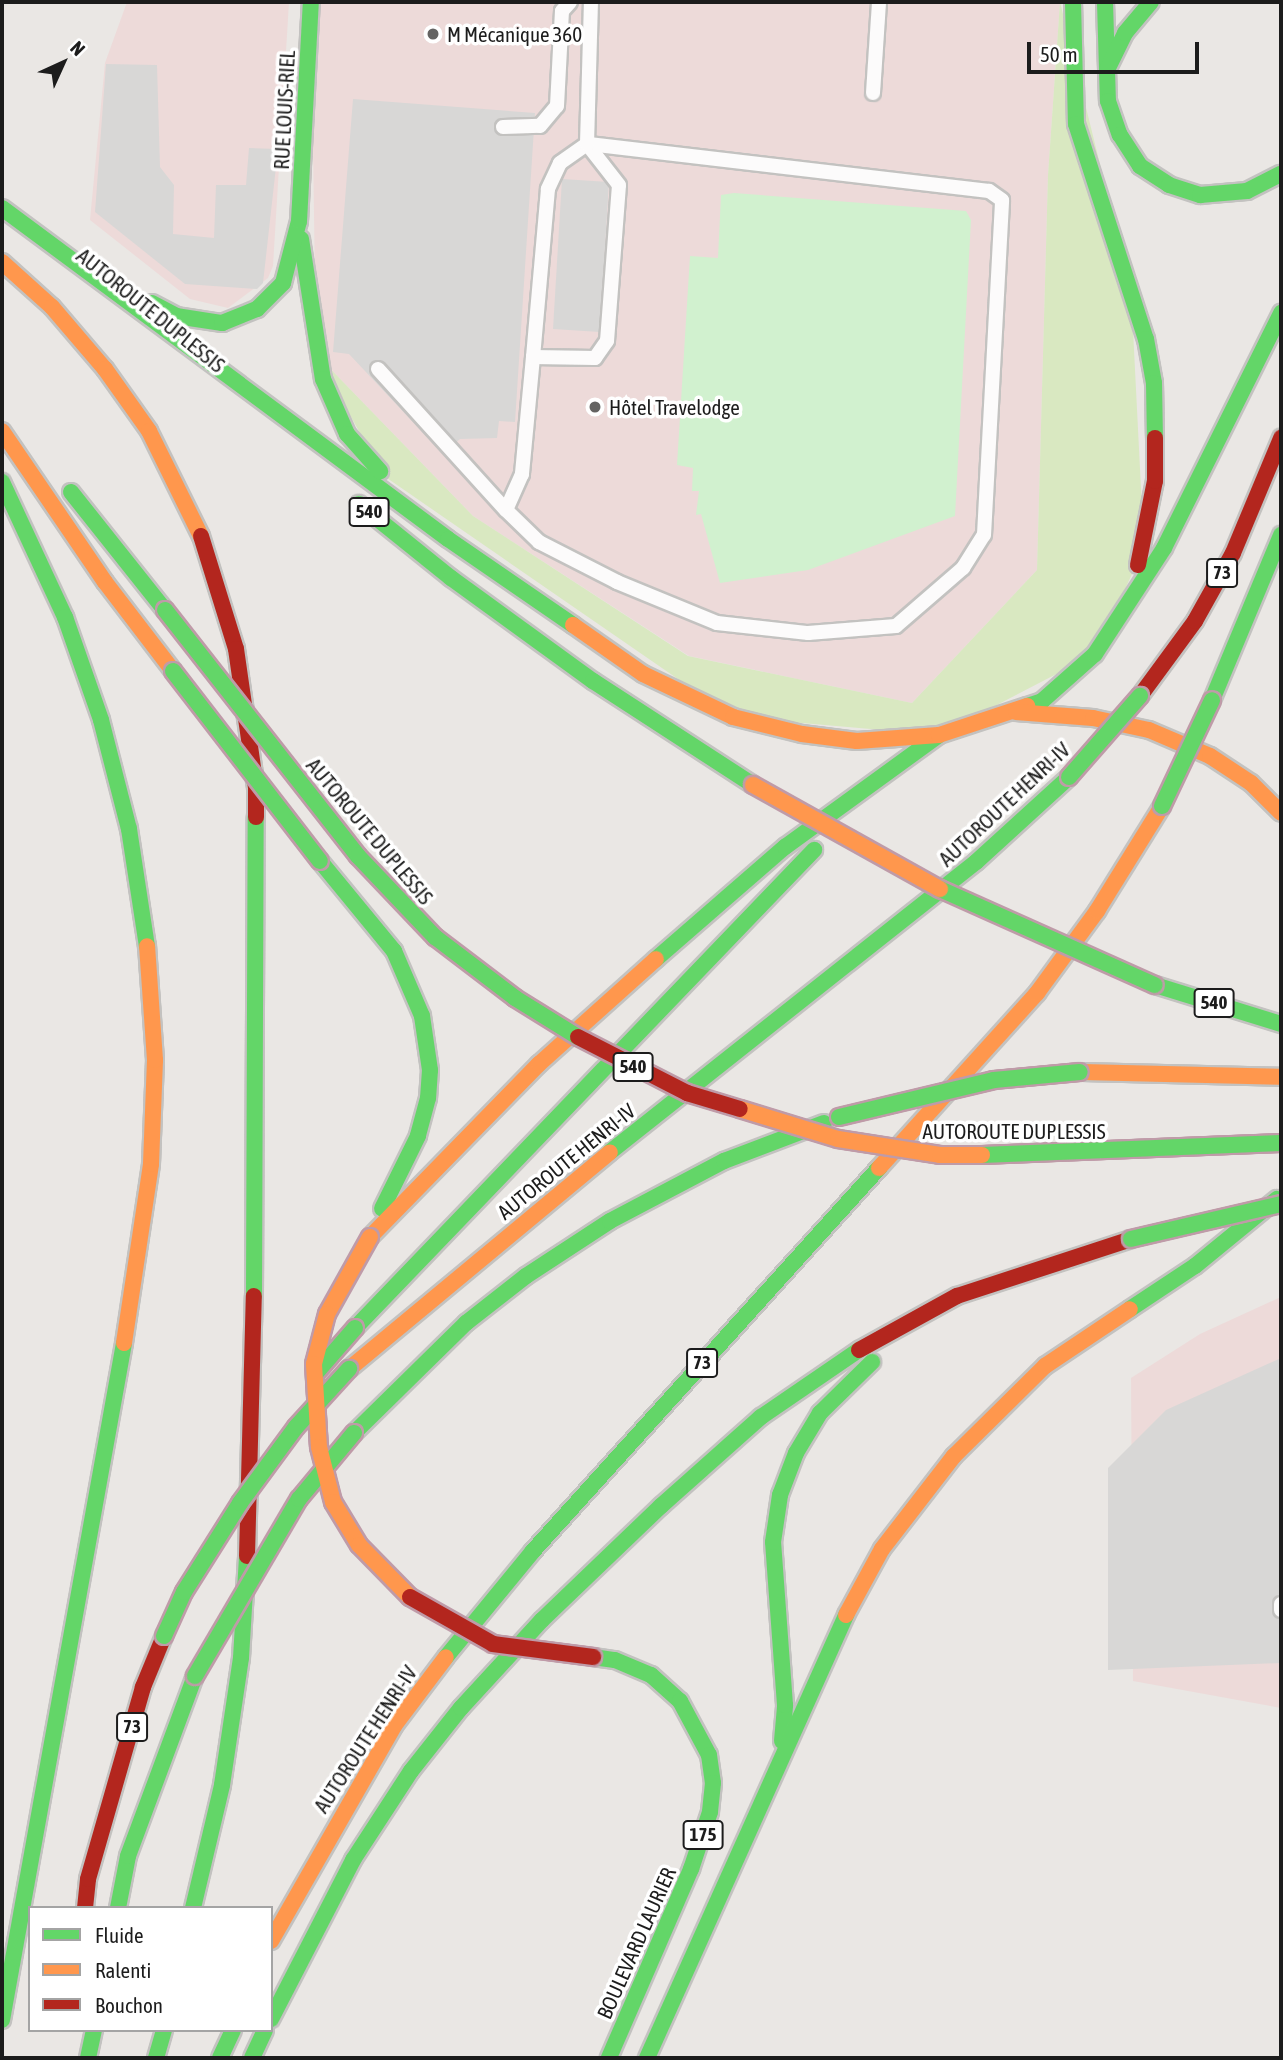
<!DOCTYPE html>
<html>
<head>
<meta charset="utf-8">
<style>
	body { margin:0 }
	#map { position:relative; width:1283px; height:2060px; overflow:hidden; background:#eae7e4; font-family:"Asap Condensed",sans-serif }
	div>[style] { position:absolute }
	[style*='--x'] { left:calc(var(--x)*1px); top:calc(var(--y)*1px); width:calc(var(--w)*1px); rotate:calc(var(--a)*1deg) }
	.commercial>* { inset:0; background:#eddad9 }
	.religious>* { inset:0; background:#d8d7d6 }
	.grass>* { inset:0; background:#d9e8c1 }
	.park>* { inset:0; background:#d1f1cf }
	.roads { filter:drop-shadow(2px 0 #c3c2c0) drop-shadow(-2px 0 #c3c2c0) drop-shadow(0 2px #c3c2c0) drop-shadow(0 -2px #c3c2c0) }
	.lane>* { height:14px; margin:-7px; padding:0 7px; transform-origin:7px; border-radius:7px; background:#fcfbfb }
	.fast>* { height:16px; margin:-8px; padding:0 8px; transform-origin:8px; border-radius:8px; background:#63d668 }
	.slow>* { height:16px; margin:-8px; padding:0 8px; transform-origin:8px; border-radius:8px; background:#ff974d }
	.jam>* { height:16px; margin:-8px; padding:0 8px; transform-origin:8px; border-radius:8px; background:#b3261e }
	.bridges { filter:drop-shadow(2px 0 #bf9ba8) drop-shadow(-2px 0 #bf9ba8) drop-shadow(0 2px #bf9ba8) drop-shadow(0 -2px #bf9ba8) }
	.fast-bridge>* { height:16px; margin:-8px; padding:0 8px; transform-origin:8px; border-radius:8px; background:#63d668 }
	.slow-bridge>* { height:16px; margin:-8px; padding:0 8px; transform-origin:8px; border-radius:8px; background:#ff974d }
	.jam-bridge>* { height:16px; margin:-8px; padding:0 8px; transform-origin:8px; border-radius:8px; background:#b3261e }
	.dots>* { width:19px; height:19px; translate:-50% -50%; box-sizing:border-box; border:4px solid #fff; border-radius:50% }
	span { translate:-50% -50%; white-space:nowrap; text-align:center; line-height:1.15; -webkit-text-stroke:7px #fff; paint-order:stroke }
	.shield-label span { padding:2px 5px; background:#fff; border:2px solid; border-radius:5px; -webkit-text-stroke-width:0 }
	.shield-label { font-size:19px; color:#1c1c1c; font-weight:700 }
	.poi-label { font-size:21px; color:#1c1c1c }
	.left { translate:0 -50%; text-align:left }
	.street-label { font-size:21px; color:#1c1c1c }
	.frame { position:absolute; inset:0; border:4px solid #1c1c1c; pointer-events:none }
	.legend { position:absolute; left:28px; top:1906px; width:245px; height:126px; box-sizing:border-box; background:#fff; border:2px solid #a4a4a4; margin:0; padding:9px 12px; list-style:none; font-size:21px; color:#1c1c1c }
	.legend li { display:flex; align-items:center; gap:14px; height:35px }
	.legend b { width:35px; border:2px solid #a4a4a4 }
	.north { position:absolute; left:28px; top:28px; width:70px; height:70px; -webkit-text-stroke:5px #fff; paint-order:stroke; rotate:45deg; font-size:19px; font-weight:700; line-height:28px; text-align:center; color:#1c1c1c }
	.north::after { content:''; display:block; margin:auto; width:24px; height:32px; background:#1c1c1c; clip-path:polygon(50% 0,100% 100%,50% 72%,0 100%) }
	.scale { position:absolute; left:1027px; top:42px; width:172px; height:32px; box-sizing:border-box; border:4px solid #1c1c1c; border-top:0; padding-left:9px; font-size:21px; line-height:24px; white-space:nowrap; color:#1c1c1c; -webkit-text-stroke:5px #fff; paint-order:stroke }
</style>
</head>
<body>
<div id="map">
	<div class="commercial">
		<div style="clip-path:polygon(127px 2px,289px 2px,273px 266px,268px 278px,228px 308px,190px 299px,90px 220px,105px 63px)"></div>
		<div style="clip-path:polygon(311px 2px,1060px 2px,1048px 175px,1037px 570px,912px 703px,689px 656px,473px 516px,316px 354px)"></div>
		<div style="clip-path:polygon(1281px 1297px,1281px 1708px,1133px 1681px,1131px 1378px,1200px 1334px)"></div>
	</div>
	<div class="religious">
		<div style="clip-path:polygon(106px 64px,157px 65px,160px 167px,174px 185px,173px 234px,214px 238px,216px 185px,246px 185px,249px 148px,278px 149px,263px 283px,257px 289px,185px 284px,95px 212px)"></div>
		<div style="clip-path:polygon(353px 99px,535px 113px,515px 422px,499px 421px,497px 438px,460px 439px,443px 454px,349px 354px,333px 352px)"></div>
		<div style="clip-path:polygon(562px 179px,609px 182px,600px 332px,553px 329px)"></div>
		<div style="clip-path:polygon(1281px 1358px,1281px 1663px,1108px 1670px,1108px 1468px,1166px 1410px)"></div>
	</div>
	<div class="grass">
		<div style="clip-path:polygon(1060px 2px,1131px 290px,1144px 548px,1095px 654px,939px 735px,733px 717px,384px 476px,316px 354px,473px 516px,688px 656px,912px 703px,1037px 570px,1048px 175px)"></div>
	</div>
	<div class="park">
		<div style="clip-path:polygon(734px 193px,966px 211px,971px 220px,955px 516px,808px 570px,720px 583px,701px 514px,696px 515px,699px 491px,692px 491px,693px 468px,677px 465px,690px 256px,718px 258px,721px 195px)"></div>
	</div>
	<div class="roads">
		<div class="lane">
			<div style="--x:873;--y:93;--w:91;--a:-86.2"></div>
			<div style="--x:503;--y:127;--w:37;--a:-2"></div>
			<div style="--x:540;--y:126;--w:26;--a:-50"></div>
			<div style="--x:557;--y:106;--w:95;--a:-87"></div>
			<div style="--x:562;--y:11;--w:12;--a:-48"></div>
			<div style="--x:533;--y:357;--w:118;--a:95.4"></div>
			<div style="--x:522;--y:474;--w:39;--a:114"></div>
			<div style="--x:506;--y:510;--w:46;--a:44.1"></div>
			<div style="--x:539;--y:542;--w:88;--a:27.1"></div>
			<div style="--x:617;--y:582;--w:108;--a:22.3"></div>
			<div style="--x:717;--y:623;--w:92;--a:6.3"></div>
			<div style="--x:808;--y:633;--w:88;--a:-4.5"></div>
			<div style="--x:896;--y:626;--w:89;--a:-40.9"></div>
			<div style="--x:963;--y:568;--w:39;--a:-58"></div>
			<div style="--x:984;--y:535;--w:335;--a:-86.9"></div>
			<div style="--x:1002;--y:200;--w:16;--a:-145"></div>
			<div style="--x:989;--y:191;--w:405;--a:-173.3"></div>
			<div style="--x:587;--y:144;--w:33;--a:145"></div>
			<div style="--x:560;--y:163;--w:29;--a:115"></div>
			<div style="--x:548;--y:189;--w:169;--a:95.1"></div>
			<div style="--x:533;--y:357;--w:62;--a:0.9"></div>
			<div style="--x:595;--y:358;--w:21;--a:-55"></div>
			<div style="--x:607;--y:341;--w:156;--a:-85.6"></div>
			<div style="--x:619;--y:185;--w:52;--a:-128"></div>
			<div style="--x:587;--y:144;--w:142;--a:-88.4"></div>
			<div style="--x:378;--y:369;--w:190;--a:47.8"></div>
			<div style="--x:1281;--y:1604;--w:6;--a:90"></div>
		</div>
		<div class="fast">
			<div style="--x:1073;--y:2;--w:122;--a:88.6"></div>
			<div style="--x:1076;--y:124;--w:226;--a:72"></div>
			<div style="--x:1146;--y:339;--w:45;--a:79.7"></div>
			<div style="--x:1154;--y:383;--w:55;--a:89"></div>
			<div style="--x:1105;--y:2;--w:99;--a:88.3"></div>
			<div style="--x:1108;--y:101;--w:36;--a:71"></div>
			<div style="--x:1120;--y:135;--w:37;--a:57"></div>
			<div style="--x:1140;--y:166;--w:35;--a:33"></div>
			<div style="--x:1169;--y:185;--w:33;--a:18"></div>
			<div style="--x:1200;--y:195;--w:47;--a:-4.9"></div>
			<div style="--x:1247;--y:191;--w:38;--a:-27"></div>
			<div style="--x:1108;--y:68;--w:39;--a:-64"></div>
			<div style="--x:1125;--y:33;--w:40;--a:-50"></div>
			<div style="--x:2;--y:208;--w:555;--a:36.58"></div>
			<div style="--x:448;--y:539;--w:152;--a:34.5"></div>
			<div style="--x:301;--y:239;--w:142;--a:81.1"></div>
			<div style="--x:323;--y:379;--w:60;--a:66.4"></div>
			<div style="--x:347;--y:434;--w:50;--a:48.3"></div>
			<div style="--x:152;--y:303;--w:27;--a:28"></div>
			<div style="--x:176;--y:316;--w:47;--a:8.7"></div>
			<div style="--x:222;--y:323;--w:38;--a:-22"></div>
			<div style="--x:257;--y:309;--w:37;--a:-45"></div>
			<div style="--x:283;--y:283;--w:64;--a:-75.5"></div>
			<div style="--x:299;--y:221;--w:219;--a:-86.9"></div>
			<div style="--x:2;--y:482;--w:149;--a:65"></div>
			<div style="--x:65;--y:617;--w:109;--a:70.7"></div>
			<div style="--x:101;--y:720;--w:113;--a:75.6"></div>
			<div style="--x:129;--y:829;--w:118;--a:81.3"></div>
			<div style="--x:71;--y:492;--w:151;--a:51.5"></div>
			<div style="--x:359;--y:504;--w:118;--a:38.8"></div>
			<div style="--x:451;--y:578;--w:175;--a:36"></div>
			<div style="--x:593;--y:681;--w:191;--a:33"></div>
			<div style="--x:1212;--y:700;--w:179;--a:-67.3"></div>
			<div style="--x:1027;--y:706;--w:16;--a:-18"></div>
			<div style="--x:1042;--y:701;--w:71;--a:-41.6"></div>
			<div style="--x:1095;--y:654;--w:126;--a:-56.9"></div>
			<div style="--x:1164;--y:548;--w:263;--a:-63.5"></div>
			<div style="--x:320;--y:861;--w:117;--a:50.6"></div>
			<div style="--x:394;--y:951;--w:71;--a:66.7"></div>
			<div style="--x:422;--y:1016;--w:55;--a:81.6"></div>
			<div style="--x:430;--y:1070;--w:28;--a:94"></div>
			<div style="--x:428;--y:1098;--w:39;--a:105"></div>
			<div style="--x:418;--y:1136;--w:81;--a:116.3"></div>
			<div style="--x:656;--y:959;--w:171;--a:-41"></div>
			<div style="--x:785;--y:847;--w:190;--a:-36"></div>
			<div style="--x:1155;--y:985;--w:132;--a:17.2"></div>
			<div style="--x:610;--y:1152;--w:467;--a:-38.4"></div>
			<div style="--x:976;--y:862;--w:126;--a:-42.4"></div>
			<div style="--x:254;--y:1296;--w:479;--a:-89.8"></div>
			<div style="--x:1130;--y:1309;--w:78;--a:-33.5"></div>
			<div style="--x:1195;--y:1266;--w:106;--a:-39.3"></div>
			<div style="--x:355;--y:1328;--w:663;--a:-46.16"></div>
			<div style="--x:354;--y:1433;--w:157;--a:-44.5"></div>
			<div style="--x:466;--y:1323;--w:76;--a:-38.1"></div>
			<div style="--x:526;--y:1276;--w:100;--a:-33.2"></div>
			<div style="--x:610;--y:1221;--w:129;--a:-27.8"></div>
			<div style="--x:724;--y:1161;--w:107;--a:-20.8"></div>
			<div style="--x:446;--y:1657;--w:137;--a:-50.6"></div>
			<div style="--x:533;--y:1551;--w:516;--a:-47.91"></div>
			<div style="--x:593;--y:1657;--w:22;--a:8"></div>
			<div style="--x:615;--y:1660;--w:39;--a:23"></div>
			<div style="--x:651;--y:1675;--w:39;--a:42"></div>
			<div style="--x:680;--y:1701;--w:61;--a:61.8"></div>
			<div style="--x:709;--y:1755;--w:28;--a:82"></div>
			<div style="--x:713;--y:1783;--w:29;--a:96"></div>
			<div style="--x:710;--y:1812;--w:60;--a:108.4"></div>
			<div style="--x:691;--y:1869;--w:206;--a:113.5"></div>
			<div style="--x:782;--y:1741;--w:36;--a:-85"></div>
			<div style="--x:785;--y:1705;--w:163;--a:-94.2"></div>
			<div style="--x:773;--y:1542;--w:48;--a:-81.5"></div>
			<div style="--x:780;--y:1495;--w:45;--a:-69.1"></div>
			<div style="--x:796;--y:1453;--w:47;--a:-59"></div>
			<div style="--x:820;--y:1413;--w:73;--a:-44.4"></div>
			<div style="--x:118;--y:1908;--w:53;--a:-79.1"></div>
			<div style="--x:128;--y:1856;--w:192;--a:-69.6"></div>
			<div style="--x:193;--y:1908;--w:126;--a:-76.7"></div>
			<div style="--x:222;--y:1785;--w:128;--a:-81.5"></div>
			<div style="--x:241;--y:1658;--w:102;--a:-86.6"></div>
			<div style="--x:271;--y:2019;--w:179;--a:-62.7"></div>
			<div style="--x:353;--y:1860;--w:106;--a:-56.9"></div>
			<div style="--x:411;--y:1771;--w:80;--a:-51.6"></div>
			<div style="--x:461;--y:1708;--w:120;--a:-47.4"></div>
			<div style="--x:542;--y:1620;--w:165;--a:-43.8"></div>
			<div style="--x:661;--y:1506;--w:134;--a:-41.7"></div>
			<div style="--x:761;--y:1417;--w:119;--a:-34.4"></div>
			<div style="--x:2;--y:2020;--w:688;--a:-79.78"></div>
			<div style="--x:88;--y:2058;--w:29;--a:-78"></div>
			<div style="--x:156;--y:2058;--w:29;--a:-74"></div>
			<div style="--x:220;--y:2058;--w:31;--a:-65"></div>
			<div style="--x:252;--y:2058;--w:31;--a:-65"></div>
			<div style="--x:647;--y:2058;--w:486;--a:-65.8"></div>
		</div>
		<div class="slow">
			<div style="--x:2;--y:262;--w:67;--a:42"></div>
			<div style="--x:52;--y:307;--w:82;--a:49.5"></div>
			<div style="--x:105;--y:369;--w:76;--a:54.6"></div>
			<div style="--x:149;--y:431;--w:117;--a:63.7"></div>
			<div style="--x:2;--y:431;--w:183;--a:55.7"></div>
			<div style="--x:105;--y:582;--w:112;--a:52.6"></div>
			<div style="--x:573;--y:625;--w:85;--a:35"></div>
			<div style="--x:643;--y:674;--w:100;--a:25.5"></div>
			<div style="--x:733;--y:717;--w:71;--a:13.8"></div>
			<div style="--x:802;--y:734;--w:55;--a:7.3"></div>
			<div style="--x:857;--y:741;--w:82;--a:-4.2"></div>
			<div style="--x:939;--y:735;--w:93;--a:-18.2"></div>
			<div style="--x:1016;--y:712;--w:77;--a:4.5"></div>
			<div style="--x:1093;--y:718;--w:57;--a:12.1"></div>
			<div style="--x:1149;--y:730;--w:66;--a:23.1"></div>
			<div style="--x:1210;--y:756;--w:49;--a:33.4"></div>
			<div style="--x:1251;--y:783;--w:42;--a:45"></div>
			<div style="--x:1080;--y:1072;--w:201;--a:1.4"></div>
			<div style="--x:879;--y:1168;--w:236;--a:-47.9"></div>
			<div style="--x:1037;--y:993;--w:102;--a:-53.8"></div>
			<div style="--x:1097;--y:911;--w:123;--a:-58.2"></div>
			<div style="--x:370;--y:1237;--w:242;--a:-45.7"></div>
			<div style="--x:539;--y:1064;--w:157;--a:-41.9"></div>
			<div style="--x:124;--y:1343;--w:181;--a:-81.4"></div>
			<div style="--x:151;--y:1164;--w:104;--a:-87.8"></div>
			<div style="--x:155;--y:1060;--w:114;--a:-94"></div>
			<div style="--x:349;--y:1369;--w:339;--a:-39.7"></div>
			<div style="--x:846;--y:1615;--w:75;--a:-61.4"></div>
			<div style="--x:882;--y:1549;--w:118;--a:-52.3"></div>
			<div style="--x:954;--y:1456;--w:128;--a:-44.7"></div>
			<div style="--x:1045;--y:1366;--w:102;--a:-33.8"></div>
			<div style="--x:271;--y:1941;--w:248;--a:-60.2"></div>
			<div style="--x:394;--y:1726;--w:86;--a:-53"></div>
		</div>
		<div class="jam">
			<div style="--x:201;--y:536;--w:118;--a:72.8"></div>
			<div style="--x:236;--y:649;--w:140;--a:81.8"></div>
			<div style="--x:256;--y:788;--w:29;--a:90"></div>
			<div style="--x:1138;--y:565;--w:86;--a:-78.6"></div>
			<div style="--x:1155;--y:481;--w:43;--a:-90"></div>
			<div style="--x:1140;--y:696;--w:93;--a:-53.7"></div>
			<div style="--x:1195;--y:621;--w:78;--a:-60.8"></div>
			<div style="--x:1233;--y:553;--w:125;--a:-67.3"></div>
			<div style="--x:859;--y:1350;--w:112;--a:-28.9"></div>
			<div style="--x:957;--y:1296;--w:183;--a:-18.1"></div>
			<div style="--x:247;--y:1556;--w:260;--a:-88.5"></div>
			<div style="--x:85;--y:1908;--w:29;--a:-84"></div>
			<div style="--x:88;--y:1879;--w:200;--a:-74"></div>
			<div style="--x:143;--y:1687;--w:55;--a:-67.6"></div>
		</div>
	</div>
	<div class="bridges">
		<div class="fast-bridge">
			<div style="--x:165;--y:610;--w:313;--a:51.9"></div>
			<div style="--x:358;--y:856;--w:112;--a:46.5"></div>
			<div style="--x:435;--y:937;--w:101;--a:37.3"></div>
			<div style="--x:515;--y:998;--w:74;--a:31.8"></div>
			<div style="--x:173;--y:671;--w:240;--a:52.3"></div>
			<div style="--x:1069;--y:777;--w:108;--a:-48.8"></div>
			<div style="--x:1162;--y:806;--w:117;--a:-64.7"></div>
			<div style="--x:940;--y:889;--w:235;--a:24.1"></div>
			<div style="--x:839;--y:1117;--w:159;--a:-13.4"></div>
			<div style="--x:994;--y:1080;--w:86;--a:-5.3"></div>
			<div style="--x:982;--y:1155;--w:299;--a:-2.3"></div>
			<div style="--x:1131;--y:1239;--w:154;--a:-13.1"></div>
			<div style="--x:315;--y:1374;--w:61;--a:-49"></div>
			<div style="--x:164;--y:1636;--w:48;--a:-65.6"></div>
			<div style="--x:184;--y:1592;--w:105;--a:-57.8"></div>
			<div style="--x:240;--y:1503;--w:94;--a:-53.6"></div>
			<div style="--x:296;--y:1427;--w:79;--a:-47.6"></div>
			<div style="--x:195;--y:1676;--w:205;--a:-59.6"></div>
			<div style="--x:299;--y:1499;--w:86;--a:-50.2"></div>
		</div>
		<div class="slow-bridge">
			<div style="--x:753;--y:785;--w:214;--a:29.1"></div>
			<div style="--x:740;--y:1109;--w:102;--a:17"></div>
			<div style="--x:838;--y:1139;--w:103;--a:8.9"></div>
			<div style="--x:940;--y:1155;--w:42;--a:0"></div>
			<div style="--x:370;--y:1237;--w:88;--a:119.2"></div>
			<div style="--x:327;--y:1314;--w:52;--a:104.6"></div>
			<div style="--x:314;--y:1364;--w:83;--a:86.6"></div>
			<div style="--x:319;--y:1447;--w:57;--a:75.7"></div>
			<div style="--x:333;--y:1502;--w:50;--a:58.8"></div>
			<div style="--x:359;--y:1545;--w:73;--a:45.6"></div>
		</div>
		<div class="jam-bridge">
			<div style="--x:578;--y:1037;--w:123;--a:27.2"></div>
			<div style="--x:687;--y:1093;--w:55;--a:16.8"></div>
			<div style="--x:410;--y:1597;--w:95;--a:29.5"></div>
			<div style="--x:493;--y:1644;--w:101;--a:7.4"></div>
		</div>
	</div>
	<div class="dots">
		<div style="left:433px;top:34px;background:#646362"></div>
		<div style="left:595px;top:407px;background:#646362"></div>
	</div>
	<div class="shield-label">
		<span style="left:369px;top:512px">540</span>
		<span style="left:1222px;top:573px">73</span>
		<span style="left:1214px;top:1003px">540</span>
		<span style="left:633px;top:1067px">540</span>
		<span style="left:702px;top:1363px">73</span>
		<span style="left:132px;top:1727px">73</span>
		<span style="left:703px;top:1835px">175</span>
	</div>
	<div class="poi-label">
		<span class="left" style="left:447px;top:34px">M Mécanique 360</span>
		<span class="left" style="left:609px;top:407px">Hôtel Travelodge</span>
	</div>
	<div class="street-label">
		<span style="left:284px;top:110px;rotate:-87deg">RUE LOUIS-RIEL</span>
		<span style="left:151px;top:310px;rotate:39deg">AUTOROUTE DUPLESSIS</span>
		<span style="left:1004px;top:804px;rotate:-43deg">AUTOROUTE HENRI-IV</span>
		<span style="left:370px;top:831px;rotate:50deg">AUTOROUTE DUPLESSIS</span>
		<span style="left:1014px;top:1131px">AUTOROUTE DUPLESSIS</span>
		<span style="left:566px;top:1161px;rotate:-39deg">AUTOROUTE HENRI-IV</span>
		<span style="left:365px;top:1739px;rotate:-57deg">AUTOROUTE HENRI-IV</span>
		<span style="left:636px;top:1943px;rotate:-66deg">BOULEVARD LAURIER</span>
	</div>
	<div class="frame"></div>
	<ul class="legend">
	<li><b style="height:9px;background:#63d668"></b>Fluide</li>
	<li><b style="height:9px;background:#ff974d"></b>Ralenti</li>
	<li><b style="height:9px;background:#b3261e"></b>Bouchon</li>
	</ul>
	<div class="north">N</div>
	<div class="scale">50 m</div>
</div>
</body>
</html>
